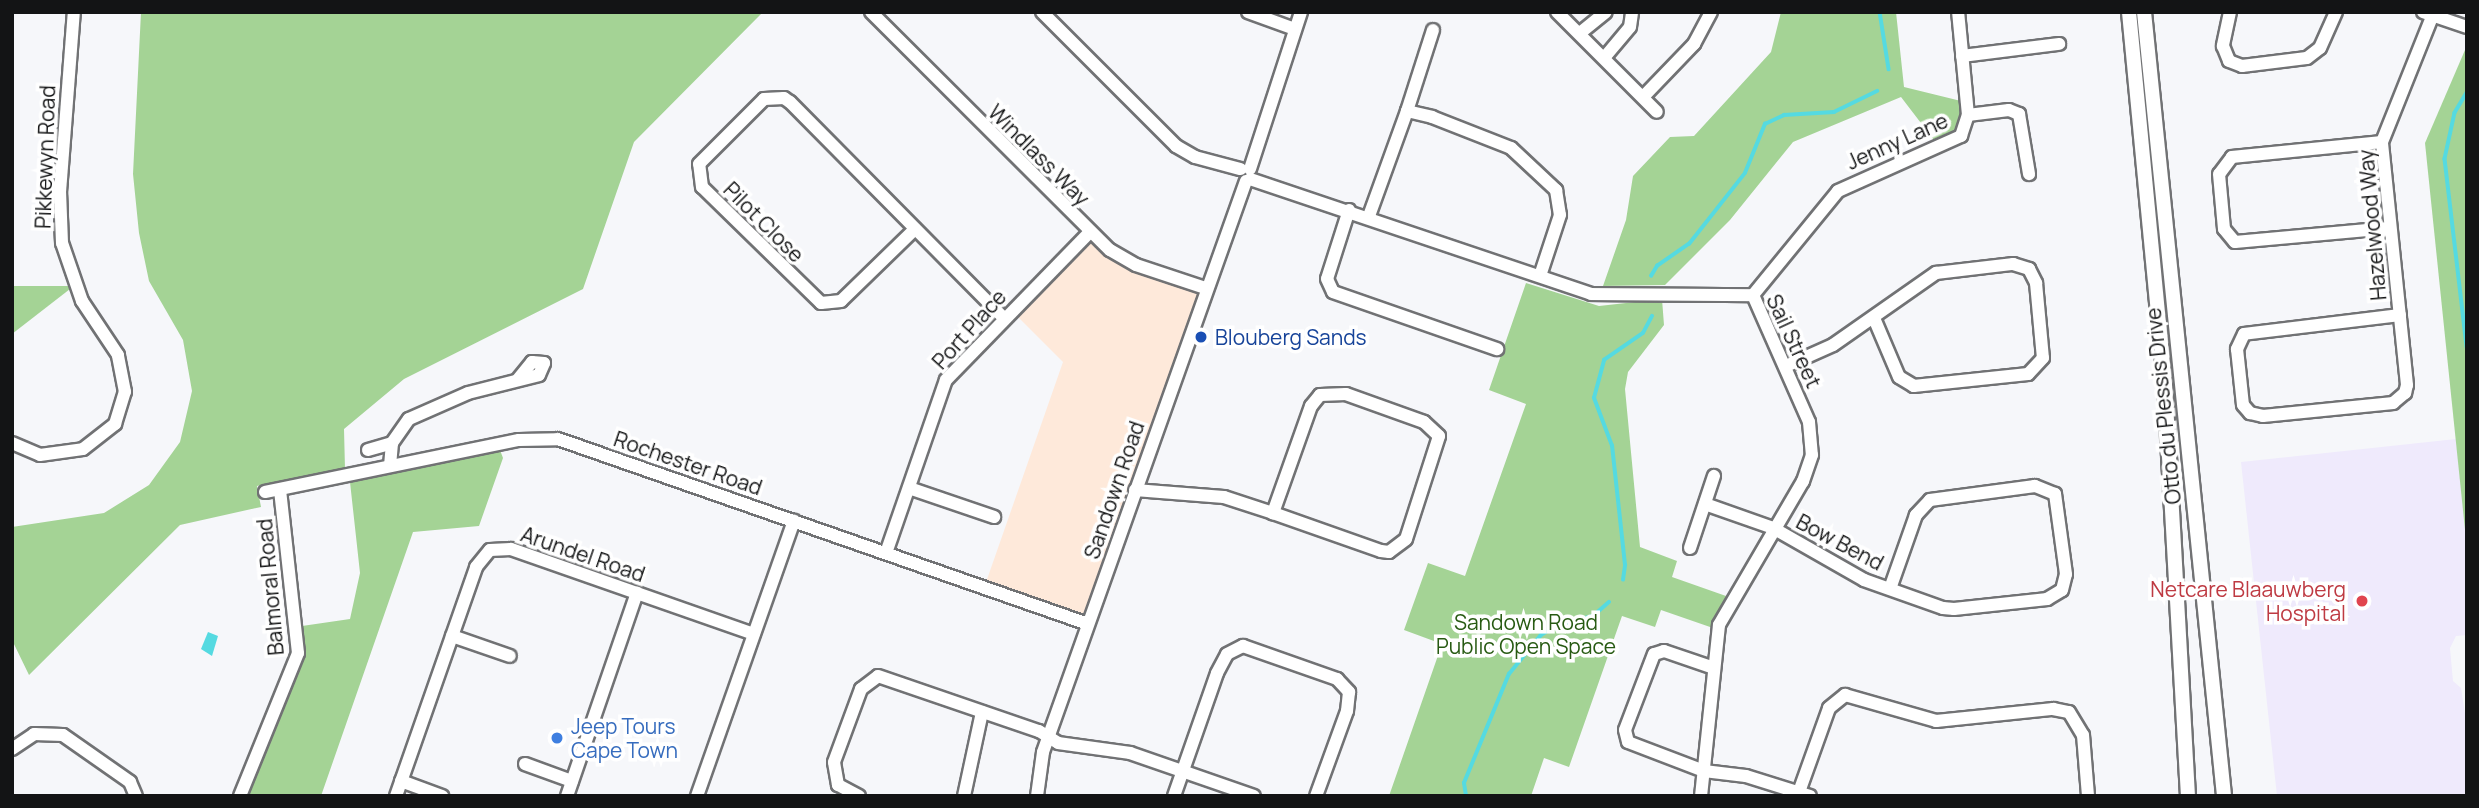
<!DOCTYPE html>
<html>
<head>
<meta charset="utf-8">
<style>
	body { margin:0 }
	#map { position:relative; width:2479px; height:808px; overflow:hidden; background:#f6f7fa; font-family:Manrope,sans-serif }
	div>[style] { position:absolute }
	[style*='--x'] { left:calc(var(--x)*1px); top:calc(var(--y)*1px); width:calc(var(--w)*1px); rotate:calc(var(--a)*1deg) }
	.commercial>* { inset:0; background:#fee9da }
	.medical>* { inset:0; background:#efeafc }
	.green>* { inset:0; background:#a4d395 }
	.water>* { inset:0; background:#55dae1 }
	.stream>* { height:3.5px; margin:-1.75px; padding:0 1.75px; transform-origin:1.75px; border-radius:1.75px; background:#55dae1 }
	.roads { filter:drop-shadow(2px 0 #717274) drop-shadow(-2px 0 #717274) drop-shadow(0 2px #717274) drop-shadow(0 -2px #717274) }
	.minor>* { height:12px; margin:-6px; padding:0 6px; transform-origin:6px; border-radius:6px; background:#fff }
	.major>* { height:14px; margin:-7px; padding:0 7px; transform-origin:7px; border-radius:7px; background:#fff }
	.dots>* { width:19px; height:19px; translate:-50% -50%; box-sizing:border-box; border:4px solid #fff; border-radius:50% }
	span { translate:-50% -50%; white-space:nowrap; text-align:center; line-height:1.15; -webkit-text-stroke:7px #fff; paint-order:stroke }
	.street-label { font-size:21px; color:#131415 }
	.transit-label { font-size:21px; color:#164399 }
	.left { translate:0 -50%; text-align:left }
	.health-label { font-size:21px; color:#be3a42 }
	.right { translate:-100% -50%; text-align:right }
	.park-label { font-size:21px; color:#275a12 }
	.shop-label { font-size:21px; color:#366cbe }
	.frame { position:absolute; inset:0; border:14px solid #131415; pointer-events:none }
</style>
</head>
<body>
<div id="map">
	<div class="commercial">
		<div style="clip-path:polygon(1090px 234px,1110px 251px,1206px 289px,1089px 624px,984px 588px,1063px 362px,1011px 310px)"></div>
	</div>
	<div class="medical">
		<div style="clip-path:polygon(2456px 439px,2467px 546px,2467px 635px,2456px 636px,2450px 648px,2453px 681px,2461px 688px,2467px 726px,2467px 796px,2277px 796px,2241px 462px)"></div>
	</div>
	<div class="green">
		<div style="clip-path:polygon(141px 12px,763px 12px,634px 142px,583px 289px,404px 379px,344px 429px,345px 469px,257px 486px,261px 507px,180px 525px,29px 675px,12px 640px,12px 527px,104px 513px,149px 485px,180px 442px,192px 391px,183px 340px,149px 281px,139px 233px,133px 174px)"></div>
		<div style="clip-path:polygon(1781px 12px,1896px 12px,1904px 87px,1961px 101px,1963px 117px,1957px 133px,1937px 144px,1901px 97px,1793px 142px,1730px 220px,1665px 285px,1603px 286px,1626px 220px,1633px 176px,1670px 137px,1694px 136px,1771px 52px)"></div>
		<div style="clip-path:polygon(2465px 50px,2467px 51px,2467px 549px,2425px 143px)"></div>
		<div style="clip-path:polygon(1526px 283px,1599px 306px,1662px 299px,1664px 325px,1628px 372px,1625px 389px,1640px 547px,1677px 561px,1672px 577px,1726px 596px,1713px 628px,1661px 610px,1655px 627px,1622px 616px,1569px 767px,1544px 758px,1531px 796px,1389px 796px,1442px 644px,1404px 630px,1428px 563px,1465px 576px,1526px 404px,1489px 390px)"></div>
		<div style="clip-path:polygon(12px 286px,68px 286px,70px 289px,12px 334px)"></div>
		<div style="clip-path:polygon(500px 450px,503px 458px,479px 526px,413px 532px,321px 796px,246px 796px,301px 666px,302px 626px,350px 619px,360px 573px,350px 482px)"></div>
	</div>
	<div class="water">
		<div style="clip-path:polygon(208px 632px,218px 636px,212px 656px,201px 649px)"></div>
	</div>
	<div class="stream">
		<div style="--x:1880;--y:12;--w:58;--a:81"></div>
		<div style="--x:2467;--y:93;--w:23;--a:121"></div>
		<div style="--x:2455;--y:113;--w:47;--a:102.3"></div>
		<div style="--x:2445;--y:159;--w:189;--a:83.3"></div>
		<div style="--x:1651;--y:276;--w:12;--a:-59"></div>
		<div style="--x:1657;--y:266;--w:39;--a:-35"></div>
		<div style="--x:1689;--y:244;--w:90;--a:-51.7"></div>
		<div style="--x:1745;--y:173;--w:53;--a:-67.8"></div>
		<div style="--x:1765;--y:124;--w:21;--a:-25"></div>
		<div style="--x:1784;--y:115;--w:50;--a:-3.4"></div>
		<div style="--x:1834;--y:112;--w:48;--a:-26"></div>
		<div style="--x:1623;--y:580;--w:15;--a:-82"></div>
		<div style="--x:1625;--y:565;--w:120;--a:-96.2"></div>
		<div style="--x:1612;--y:446;--w:51;--a:-110.6"></div>
		<div style="--x:1594;--y:398;--w:39;--a:-75"></div>
		<div style="--x:1604;--y:360;--w:47;--a:-34.7"></div>
		<div style="--x:1643;--y:333;--w:19;--a:-62"></div>
		<div style="--x:1466;--y:796;--w:13;--a:-99"></div>
		<div style="--x:1464;--y:783;--w:118;--a:-67.6"></div>
		<div style="--x:1509;--y:674;--w:50;--a:-50.6"></div>
		<div style="--x:1541;--y:635;--w:19;--a:-32"></div>
		<div style="--x:1557;--y:625;--w:37;--a:-14"></div>
		<div style="--x:1593;--y:616;--w:21;--a:-41"></div>
	</div>
	<div class="roads">
		<div class="minor">
			<div style="--x:871;--y:12;--w:337;--a:44.9"></div>
			<div style="--x:1110;--y:250;--w:30;--a:30"></div>
			<div style="--x:1136;--y:265;--w:73;--a:18.4"></div>
			<div style="--x:1042;--y:12;--w:190;--a:45"></div>
			<div style="--x:1176;--y:146;--w:22;--a:30"></div>
			<div style="--x:1195;--y:157;--w:47;--a:14.9"></div>
			<div style="--x:1248;--y:12;--w:50;--a:19.9"></div>
			<div style="--x:1557;--y:12;--w:141;--a:45"></div>
			<div style="--x:2230;--y:12;--w:35;--a:102"></div>
			<div style="--x:2223;--y:46;--w:16;--a:68"></div>
			<div style="--x:2229;--y:61;--w:14;--a:21"></div>
			<div style="--x:2242;--y:66;--w:65;--a:-7"></div>
			<div style="--x:2307;--y:58;--w:16;--a:-38"></div>
			<div style="--x:2320;--y:48;--w:39;--a:-66"></div>
			<div style="--x:2423;--y:12;--w:46;--a:18.8"></div>
			<div style="--x:1580;--y:33;--w:33;--a:-39"></div>
			<div style="--x:1962;--y:56;--w:98;--a:-7.1"></div>
			<div style="--x:1604;--y:58;--w:40;--a:-50"></div>
			<div style="--x:1630;--y:27;--w:15;--a:-82"></div>
			<div style="--x:1643;--y:97;--w:74;--a:-46.1"></div>
			<div style="--x:1694;--y:44;--w:36;--a:-62"></div>
			<div style="--x:1407;--y:111;--w:85;--a:-72.2"></div>
			<div style="--x:1968;--y:115;--w:41;--a:-7"></div>
			<div style="--x:2009;--y:110;--w:11;--a:22"></div>
			<div style="--x:2019;--y:114;--w:61;--a:80.5"></div>
			<div style="--x:2382;--y:142;--w:151;--a:174.3"></div>
			<div style="--x:2232;--y:157;--w:21;--a:127"></div>
			<div style="--x:2219;--y:174;--w:55;--a:84.8"></div>
			<div style="--x:2224;--y:229;--w:17;--a:50"></div>
			<div style="--x:2235;--y:242;--w:155;--a:-5.2"></div>
			<div style="--x:1250;--y:169;--w:165;--a:-72"></div>
			<div style="--x:1250;--y:179;--w:360;--a:18.6"></div>
			<div style="--x:1591;--y:294;--w:162;--a:0.4"></div>
			<div style="--x:1753;--y:295;--w:139;--a:66.2"></div>
			<div style="--x:1809;--y:422;--w:33;--a:85"></div>
			<div style="--x:1812;--y:455;--w:28;--a:109"></div>
			<div style="--x:1803;--y:481;--w:167;--a:120.3"></div>
			<div style="--x:1719;--y:625;--w:172;--a:96"></div>
			<div style="--x:1349;--y:210;--w:72;--a:107.7"></div>
			<div style="--x:1327;--y:279;--w:14;--a:65"></div>
			<div style="--x:1333;--y:292;--w:174;--a:19.2"></div>
			<div style="--x:1369;--y:216;--w:112;--a:-70.1"></div>
			<div style="--x:1407;--y:111;--w:26;--a:13"></div>
			<div style="--x:1432;--y:117;--w:85;--a:21.4"></div>
			<div style="--x:1511;--y:148;--w:62;--a:43"></div>
			<div style="--x:1556;--y:190;--w:25;--a:81"></div>
			<div style="--x:1560;--y:215;--w:64;--a:108.2"></div>
			<div style="--x:915;--y:229;--w:103;--a:135.8"></div>
			<div style="--x:841;--y:301;--w:20;--a:174"></div>
			<div style="--x:821;--y:303;--w:166;--a:-135.7"></div>
			<div style="--x:702;--y:187;--w:23;--a:-97"></div>
			<div style="--x:699;--y:164;--w:92;--a:-45"></div>
			<div style="--x:764;--y:99;--w:20;--a:-3"></div>
			<div style="--x:784;--y:98;--w:7;--a:34"></div>
			<div style="--x:790;--y:102;--w:303;--a:45.3"></div>
			<div style="--x:1753;--y:295;--w:134;--a:-50.7"></div>
			<div style="--x:1838;--y:191;--w:135;--a:-24.1"></div>
			<div style="--x:1961;--y:136;--w:22;--a:-72"></div>
			<div style="--x:1968;--y:115;--w:103;--a:-95.5"></div>
			<div style="--x:2400;--y:315;--w:157;--a:173.1"></div>
			<div style="--x:2244;--y:334;--w:17;--a:115"></div>
			<div style="--x:2237;--y:349;--w:56;--a:83.9"></div>
			<div style="--x:2243;--y:405;--w:11;--a:49"></div>
			<div style="--x:2250;--y:413;--w:13;--a:13"></div>
			<div style="--x:2263;--y:416;--w:131;--a:-5.7"></div>
			<div style="--x:2393;--y:403;--w:16;--a:-40"></div>
			<div style="--x:2405;--y:393;--w:8;--a:-76"></div>
			<div style="--x:2407;--y:385;--w:244;--a:-95.9"></div>
			<div style="--x:2382;--y:142;--w:140;--a:-68.2"></div>
			<div style="--x:1786;--y:366;--w:51;--a:-24.1"></div>
			<div style="--x:1833;--y:345;--w:126;--a:-35"></div>
			<div style="--x:1936;--y:273;--w:78;--a:-6.7"></div>
			<div style="--x:2013;--y:264;--w:17;--a:17"></div>
			<div style="--x:2029;--y:269;--w:16;--a:63"></div>
			<div style="--x:2036;--y:283;--w:75;--a:84.7"></div>
			<div style="--x:2043;--y:358;--w:22;--a:133"></div>
			<div style="--x:2028;--y:374;--w:115;--a:174"></div>
			<div style="--x:1914;--y:386;--w:17;--a:-149"></div>
			<div style="--x:1899;--y:377;--w:64;--a:-113"></div>
			<div style="--x:12;--y:443;--w:30;--a:23"></div>
			<div style="--x:40;--y:455;--w:43;--a:-7.9"></div>
			<div style="--x:83;--y:449;--w:41;--a:-38"></div>
			<div style="--x:115;--y:424;--w:34;--a:-73"></div>
			<div style="--x:125;--y:392;--w:38;--a:-101"></div>
			<div style="--x:118;--y:355;--w:65;--a:-123.7"></div>
			<div style="--x:82;--y:301;--w:61;--a:-109"></div>
			<div style="--x:62;--y:243;--w:51;--a:-92.2"></div>
			<div style="--x:60;--y:192;--w:181;--a:-85.6"></div>
			<div style="--x:368;--y:450;--w:25;--a:-16"></div>
			<div style="--x:390;--y:466;--w:23;--a:-85"></div>
			<div style="--x:392;--y:443;--w:29;--a:-55"></div>
			<div style="--x:409;--y:419;--w:64;--a:-23.8"></div>
			<div style="--x:468;--y:393;--w:73;--a:-14.2"></div>
			<div style="--x:539;--y:375;--w:13;--a:-67"></div>
			<div style="--x:544;--y:363;--w:12;--a:-175"></div>
			<div style="--x:532;--y:362;--w:22;--a:129"></div>
			<div style="--x:909;--y:488;--w:90;--a:18.8"></div>
			<div style="--x:1135;--y:490;--w:89;--a:4.5"></div>
			<div style="--x:1224;--y:497;--w:52;--a:18.1"></div>
			<div style="--x:1273;--y:513;--w:114;--a:19.4"></div>
			<div style="--x:1381;--y:551;--w:8;--a:7"></div>
			<div style="--x:1389;--y:552;--w:21;--a:-37"></div>
			<div style="--x:1406;--y:539;--w:108;--a:-72.2"></div>
			<div style="--x:1439;--y:436;--w:21;--a:-137"></div>
			<div style="--x:1424;--y:422;--w:83;--a:-160.3"></div>
			<div style="--x:1346;--y:394;--w:26;--a:178"></div>
			<div style="--x:1320;--y:395;--w:14;--a:129"></div>
			<div style="--x:1311;--y:406;--w:114;--a:109.6"></div>
			<div style="--x:265;--y:492;--w:259;--a:-11.6"></div>
			<div style="--x:519;--y:440;--w:39;--a:-1"></div>
			<div style="--x:558;--y:439;--w:561;--a:19.24"></div>
			<div style="--x:1705;--y:504;--w:72;--a:19.4"></div>
			<div style="--x:1773;--y:528;--w:105;--a:29.7"></div>
			<div style="--x:1864;--y:580;--w:84;--a:19.5"></div>
			<div style="--x:1943;--y:608;--w:11;--a:5"></div>
			<div style="--x:1954;--y:609;--w:94;--a:-6.1"></div>
			<div style="--x:2047;--y:599;--w:17;--a:-31"></div>
			<div style="--x:2062;--y:590;--w:16;--a:-76"></div>
			<div style="--x:2066;--y:574;--w:81;--a:-97.8"></div>
			<div style="--x:2055;--y:494;--w:22;--a:-158"></div>
			<div style="--x:2035;--y:486;--w:106;--a:172.4"></div>
			<div style="--x:1930;--y:500;--w:21;--a:133"></div>
			<div style="--x:1916;--y:515;--w:78;--a:109.4"></div>
			<div style="--x:1690;--y:548;--w:76;--a:-71.6"></div>
			<div style="--x:886;--y:553;--w:183;--a:-70.9"></div>
			<div style="--x:946;--y:380;--w:206;--a:-45.8"></div>
			<div style="--x:452;--y:636;--w:61;--a:19"></div>
			<div style="--x:1714;--y:668;--w:53;--a:-161.2"></div>
			<div style="--x:1664;--y:651;--w:10;--a:163"></div>
			<div style="--x:1654;--y:654;--w:81;--a:110.9"></div>
			<div style="--x:1625;--y:730;--w:12;--a:76"></div>
			<div style="--x:1628;--y:742;--w:81;--a:20.9"></div>
			<div style="--x:1704;--y:771;--w:42;--a:6.8"></div>
			<div style="--x:1746;--y:776;--w:67;--a:17.4"></div>
			<div style="--x:12;--y:749;--w:27;--a:-34"></div>
			<div style="--x:34;--y:734;--w:29;--a:2"></div>
			<div style="--x:63;--y:735;--w:82;--a:35"></div>
			<div style="--x:130;--y:782;--w:15;--a:67"></div>
			<div style="--x:525;--y:764;--w:50;--a:19.9"></div>
			<div style="--x:401;--y:781;--w:44;--a:20.1"></div>
			<div style="--x:1799;--y:792;--w:89;--a:-70.3"></div>
			<div style="--x:1829;--y:708;--w:21;--a:-39"></div>
			<div style="--x:1845;--y:695;--w:95;--a:15.9"></div>
			<div style="--x:1936;--y:721;--w:118;--a:-5.9"></div>
			<div style="--x:2053;--y:709;--w:16;--a:11"></div>
			<div style="--x:2069;--y:712;--w:27;--a:59"></div>
			<div style="--x:2083;--y:735;--w:61;--a:85.3"></div>
			<div style="--x:240;--y:796;--w:154;--a:-67.9"></div>
			<div style="--x:298;--y:653;--w:164;--a:-96.3"></div>
			<div style="--x:396;--y:796;--w:243;--a:-70.7"></div>
			<div style="--x:476;--y:567;--w:22;--a:-51"></div>
			<div style="--x:490;--y:550;--w:21;--a:-3"></div>
			<div style="--x:511;--y:549;--w:257;--a:19.3"></div>
			<div style="--x:567;--y:796;--w:215;--a:-71"></div>
			<div style="--x:697;--y:796;--w:292;--a:-70.6"></div>
			<div style="--x:859;--y:796;--w:24;--a:-152"></div>
			<div style="--x:838;--y:785;--w:23;--a:-100"></div>
			<div style="--x:834;--y:762;--w:78;--a:-69.7"></div>
			<div style="--x:861;--y:689;--w:21;--a:-37"></div>
			<div style="--x:878;--y:676;--w:170;--a:18.9"></div>
			<div style="--x:1039;--y:731;--w:22;--a:32"></div>
			<div style="--x:1058;--y:743;--w:73;--a:7.9"></div>
			<div style="--x:1130;--y:753;--w:131;--a:19.1"></div>
			<div style="--x:964;--y:796;--w:86;--a:-77.9"></div>
			<div style="--x:1037;--y:796;--w:44;--a:-82.2"></div>
			<div style="--x:1043;--y:752;--w:606;--a:-70.43"></div>
			<div style="--x:1174;--y:796;--w:130;--a:-70.7"></div>
			<div style="--x:1217;--y:673;--w:21;--a:-62"></div>
			<div style="--x:1227;--y:654;--w:18;--a:-27"></div>
			<div style="--x:1243;--y:646;--w:100;--a:19.3"></div>
			<div style="--x:1337;--y:679;--w:18;--a:47"></div>
			<div style="--x:1349;--y:692;--w:19;--a:96"></div>
			<div style="--x:1347;--y:711;--w:90;--a:110"></div>
		</div>
		<div class="major">
			<div style="--x:2129;--y:12;--w:375;--a:84.5"></div>
			<div style="--x:2165;--y:385;--w:412;--a:86.8"></div>
			<div style="--x:2144;--y:12;--w:788;--a:84.17"></div>
		</div>
	</div>
	<div class="dots">
		<div style="left:1201px;top:337px;background:#1a4fb4"></div>
		<div style="left:2362px;top:601px;background:#e0444e"></div>
		<div style="left:557px;top:738px;background:#3f7fe0"></div>
	</div>
	<div class="street-label">
		<span style="left:1897px;top:141px;rotate:-24deg">Jenny Lane</span>
		<span style="left:1039px;top:155px;rotate:45deg">Windlass Way</span>
		<span style="left:45px;top:157px;rotate:-88deg">Pikkewyn Road</span>
		<span style="left:764px;top:222px;rotate:45deg">Pilot Close</span>
		<span style="left:2372px;top:225px;rotate:-95deg">Hazelwood Way</span>
		<span style="left:969px;top:329px;rotate:-48deg">Port Place</span>
		<span style="left:1794px;top:341px;rotate:65deg">Sail Street</span>
		<span style="left:2163px;top:406px;rotate:-96deg">Otto du Plessis Drive</span>
		<span style="left:688px;top:463px;rotate:19deg">Rochester Road</span>
		<span style="left:1114px;top:490px;rotate:-71deg">Sandown Road</span>
		<span style="left:1840px;top:542px;rotate:28deg">Bow Bend</span>
		<span style="left:583px;top:554px;rotate:19deg">Arundel Road</span>
		<span style="left:270px;top:587px;rotate:-95deg">Balmoral Road</span>
	</div>
	<div class="transit-label">
		<span class="left" style="left:1215px;top:337px">Blouberg Sands</span>
	</div>
	<div class="health-label">
		<span class="right" style="left:2346px;top:601px">Netcare Blaauwberg<br>Hospital</span>
	</div>
	<div class="park-label">
		<span style="left:1526px;top:634px">Sandown Road<br>Public Open Space</span>
	</div>
	<div class="shop-label">
		<span class="left" style="left:571px;top:738px">Jeep Tours<br>Cape Town</span>
	</div>
	<div class="frame"></div>
</div>
</body>
</html>
